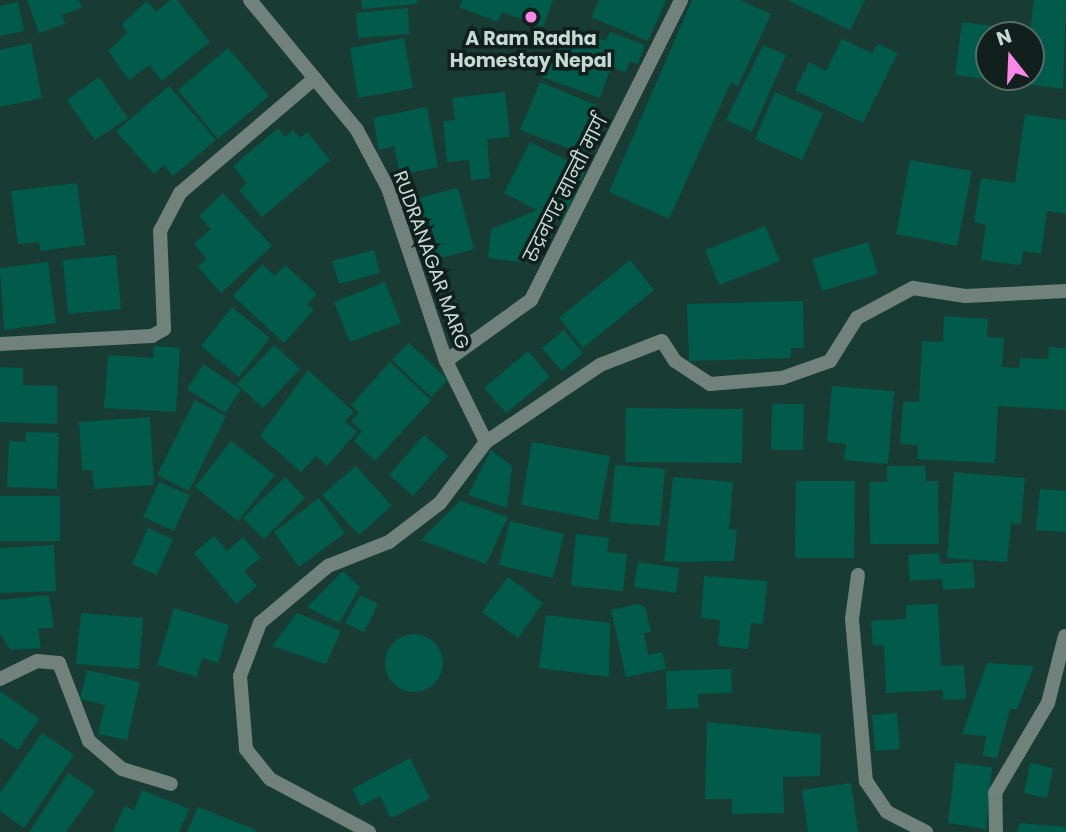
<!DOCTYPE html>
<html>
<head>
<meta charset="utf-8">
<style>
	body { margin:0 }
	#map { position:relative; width:1066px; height:832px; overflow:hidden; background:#183c33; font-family:Poppins,"Noto Sans Devanagari",sans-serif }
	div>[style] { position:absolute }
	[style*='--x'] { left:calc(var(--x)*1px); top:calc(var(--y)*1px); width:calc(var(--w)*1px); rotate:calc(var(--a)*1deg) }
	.building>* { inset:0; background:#005b4b }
	.round { border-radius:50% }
	.minor>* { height:14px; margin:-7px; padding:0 7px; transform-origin:7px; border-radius:7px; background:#71817c }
	.dots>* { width:19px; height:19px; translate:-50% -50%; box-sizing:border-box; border:4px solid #11201c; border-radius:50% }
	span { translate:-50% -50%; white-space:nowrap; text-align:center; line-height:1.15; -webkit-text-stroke:7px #11201c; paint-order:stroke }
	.poi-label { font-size:19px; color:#c6d9d3; font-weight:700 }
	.street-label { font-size:19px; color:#c6d9d3 }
	.north { position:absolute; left:975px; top:21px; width:70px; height:70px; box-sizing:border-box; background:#11201c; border:2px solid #596a65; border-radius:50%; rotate:342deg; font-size:19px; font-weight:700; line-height:28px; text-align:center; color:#c6d9d3 }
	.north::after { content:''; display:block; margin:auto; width:24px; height:32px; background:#fa87e7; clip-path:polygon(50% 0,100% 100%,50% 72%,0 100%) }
</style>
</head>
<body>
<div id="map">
	<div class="building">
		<div style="clip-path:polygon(27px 0,79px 0,82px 8px,62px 15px,65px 24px,39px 33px)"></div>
		<div style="clip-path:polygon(170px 0,177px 0,210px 42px,162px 81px,149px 65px,129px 80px,108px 51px,127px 33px,122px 24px,147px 1px,156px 12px)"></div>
		<div style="clip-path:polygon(361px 0,417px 0,417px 4px,362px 9px)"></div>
		<div style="clip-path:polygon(462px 0,553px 0,543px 27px,502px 12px,498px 22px,459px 7px)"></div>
		<div style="clip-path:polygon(599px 0,666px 0,648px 41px,591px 17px)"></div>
		<div style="clip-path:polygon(692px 0,740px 0,771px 14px,738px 86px,731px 82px,669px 219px,609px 192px)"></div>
		<div style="clip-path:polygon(787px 0,865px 0,850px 30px)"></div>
		<div style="clip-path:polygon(evenodd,1034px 0,1066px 0,1063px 89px,955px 75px,962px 22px,1030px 31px,1034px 0,989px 35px,1031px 35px,1031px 77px,989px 77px,989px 35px)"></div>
		<div style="clip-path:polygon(18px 2px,24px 31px,0 36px,0 6px)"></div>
		<div style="clip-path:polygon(408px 8px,409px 34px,358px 38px,356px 13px)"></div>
		<div style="clip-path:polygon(566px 27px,606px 41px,610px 32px,645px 45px,638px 64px,630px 61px,626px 72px,611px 67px,600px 98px,542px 77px)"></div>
		<div style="clip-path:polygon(404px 38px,413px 88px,358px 98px,350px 48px)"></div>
		<div style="clip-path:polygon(842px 39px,872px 53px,878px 44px,898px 53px,863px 123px,795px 90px,809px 62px,826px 71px)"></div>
		<div style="clip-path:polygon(31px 43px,42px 98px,0 107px,0 50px)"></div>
		<div style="clip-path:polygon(763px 45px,786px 55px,752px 132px,726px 120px)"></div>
		<div style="clip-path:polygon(228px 48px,269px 96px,218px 139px,178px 90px)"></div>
		<div style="clip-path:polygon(99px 77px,128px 118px,95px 140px,67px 100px)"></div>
		<div style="clip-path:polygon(540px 82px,598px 106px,586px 155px,520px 130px)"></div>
		<div style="clip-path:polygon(169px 86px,216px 140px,173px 176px,164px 165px,154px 174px,116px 131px)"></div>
		<div style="clip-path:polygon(505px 92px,510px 137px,487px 139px,490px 178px,471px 180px,469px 160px,447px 162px,443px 121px,455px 120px,452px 98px)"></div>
		<div style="clip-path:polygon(775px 92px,823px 113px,802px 160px,755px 139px)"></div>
		<div style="clip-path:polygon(427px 107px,438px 167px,400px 175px,394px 146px,379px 150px,373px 118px)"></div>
		<div style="clip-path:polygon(1025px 114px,1066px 120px,1066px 214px,1047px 211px,1041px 254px,1023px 251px,1021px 265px,981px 260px,986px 225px,974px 222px,981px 178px,1015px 183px)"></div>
		<div style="clip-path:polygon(278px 128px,285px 137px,293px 130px,300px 138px,307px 132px,330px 160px,262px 217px,239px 190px,247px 183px,233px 166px)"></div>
		<div style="clip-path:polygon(530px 142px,586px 170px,562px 222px,551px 217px,531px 236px,529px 263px,488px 258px,491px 229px,537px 210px,504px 193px)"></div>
		<div style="clip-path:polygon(910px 160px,972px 171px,957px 246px,896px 234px)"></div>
		<div style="clip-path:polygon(77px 183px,85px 245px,40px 251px,39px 242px,18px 244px,11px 191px)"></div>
		<div style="clip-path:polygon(458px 188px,474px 249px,434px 260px,418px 198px)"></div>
		<div style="clip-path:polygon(223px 193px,272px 246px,221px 293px,198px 267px,207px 259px,194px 244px,211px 229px,199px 216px)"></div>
		<div style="clip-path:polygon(765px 226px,780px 261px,719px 285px,705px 250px)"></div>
		<div style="clip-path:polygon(868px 242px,878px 274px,822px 291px,812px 259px)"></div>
		<div style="clip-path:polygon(374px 250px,380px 273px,339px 284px,332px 261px)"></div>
		<div style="clip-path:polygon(116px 255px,121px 309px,68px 314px,63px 260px)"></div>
		<div style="clip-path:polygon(630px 260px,654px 290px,583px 348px,559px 318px)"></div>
		<div style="clip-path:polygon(48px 262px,56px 323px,4px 330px,0 268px)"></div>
		<div style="clip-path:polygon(262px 264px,275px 276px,285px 265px,317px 294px,307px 304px,314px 310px,284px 343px,233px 296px)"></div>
		<div style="clip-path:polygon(385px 282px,401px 323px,350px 342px,334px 302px)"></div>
		<div style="clip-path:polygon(803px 301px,804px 348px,791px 348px,791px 358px,689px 361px,687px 304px)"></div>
		<div style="clip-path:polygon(232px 307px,270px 338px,239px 377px,201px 346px)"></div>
		<div style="clip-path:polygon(944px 316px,988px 319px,987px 337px,1004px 338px,1002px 367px,1019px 368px,1020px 358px,1048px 359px,1049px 347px,1066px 348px,1066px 410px,998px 406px,995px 463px,917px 459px,918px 445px,900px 444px,903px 402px,919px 402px,922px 341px,943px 342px)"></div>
		<div style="clip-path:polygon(564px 330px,583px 353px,562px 371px,542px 348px)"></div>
		<div style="clip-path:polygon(409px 343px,448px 380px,431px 397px,392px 360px)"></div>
		<div style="clip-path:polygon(274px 345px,300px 369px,263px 408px,237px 384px)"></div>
		<div style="clip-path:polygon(154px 346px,180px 348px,176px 412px,104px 408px,108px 355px,153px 358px)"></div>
		<div style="clip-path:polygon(528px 351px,550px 377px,506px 413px,484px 388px)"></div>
		<div style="clip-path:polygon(390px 362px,431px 400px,375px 461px,354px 441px,362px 431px,351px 421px,359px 413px,351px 405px)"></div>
		<div style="clip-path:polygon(203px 364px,241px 389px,225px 413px,187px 389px)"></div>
		<div style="clip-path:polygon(0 367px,23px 368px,23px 385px,57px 386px,57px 424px,0 422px)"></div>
		<div style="clip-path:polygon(308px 370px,354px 412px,345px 421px,357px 432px,327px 466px,316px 456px,301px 472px,260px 436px)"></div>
		<div style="clip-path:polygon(832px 386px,894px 391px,888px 464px,844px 460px,846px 444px,827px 442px)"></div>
		<div style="clip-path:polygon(195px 400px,226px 416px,189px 491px,157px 475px)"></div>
		<div style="clip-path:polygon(772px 404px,804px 404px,803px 450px,771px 450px)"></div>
		<div style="clip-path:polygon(626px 408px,743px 409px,742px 463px,625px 462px)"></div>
		<div style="clip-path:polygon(150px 417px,154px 485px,94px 489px,92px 470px,82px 470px,79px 422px)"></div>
		<div style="clip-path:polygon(26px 432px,59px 433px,57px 489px,7px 487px,9px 441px,25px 442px)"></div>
		<div style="clip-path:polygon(424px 435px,448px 456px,413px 496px,389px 475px)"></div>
		<div style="clip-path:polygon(231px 441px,275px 475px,238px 521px,195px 487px)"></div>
		<div style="clip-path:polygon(532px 442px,610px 456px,598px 520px,521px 505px)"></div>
		<div style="clip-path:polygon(491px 450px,512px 466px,507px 508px,468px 495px)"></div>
		<div style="clip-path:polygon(615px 465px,665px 469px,660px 526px,610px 522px)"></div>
		<div style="clip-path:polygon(356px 466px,392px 506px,359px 535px,322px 495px)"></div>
		<div style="clip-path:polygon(887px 466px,925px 466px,926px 481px,938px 481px,939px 544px,870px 544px,869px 482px,887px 482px)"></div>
		<div style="clip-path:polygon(954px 472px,1025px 478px,1021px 524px,1011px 523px,1007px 562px,947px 558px)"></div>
		<div style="clip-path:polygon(285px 477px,305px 498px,264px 539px,243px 518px)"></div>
		<div style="clip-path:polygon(673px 477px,733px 482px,729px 529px,737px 530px,734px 561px,664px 562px)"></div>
		<div style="clip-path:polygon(796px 481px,855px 481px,854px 558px,795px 558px)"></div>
		<div style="clip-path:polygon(159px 482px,190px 495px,174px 531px,143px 517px)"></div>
		<div style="clip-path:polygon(1040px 489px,1066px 491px,1066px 532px,1036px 530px)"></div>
		<div style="clip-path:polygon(0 496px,60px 496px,60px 541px,0 541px)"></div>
		<div style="clip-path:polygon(319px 498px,345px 533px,299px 567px,274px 532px)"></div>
		<div style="clip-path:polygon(460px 501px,508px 517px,486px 564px,421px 540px)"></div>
		<div style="clip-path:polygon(510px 521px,564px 534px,553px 578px,499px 565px)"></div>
		<div style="clip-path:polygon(148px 528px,173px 539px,157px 575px,132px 564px)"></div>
		<div style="clip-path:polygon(576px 534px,609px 538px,607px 552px,627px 554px,623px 591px,571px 586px)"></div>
		<div style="clip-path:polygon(214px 536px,227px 551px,243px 537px,261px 558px,244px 571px,257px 586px,236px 604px,194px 553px)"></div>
		<div style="clip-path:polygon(54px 545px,56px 591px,0 593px,0 548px)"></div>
		<div style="clip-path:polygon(939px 553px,940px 564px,973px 562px,975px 588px,943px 590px,942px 579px,910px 581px,908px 555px)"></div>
		<div style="clip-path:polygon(638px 562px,679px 568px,676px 593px,634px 587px)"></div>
		<div style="clip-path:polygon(343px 571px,360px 587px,339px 623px,307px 607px)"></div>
		<div style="clip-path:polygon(704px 576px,767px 581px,763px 624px,751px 623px,748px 649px,718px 646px,720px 620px,701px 618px)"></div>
		<div style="clip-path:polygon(508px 577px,543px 603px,518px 638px,482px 612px)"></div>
		<div style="clip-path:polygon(49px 595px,54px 628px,38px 628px,41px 648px,10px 650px,0 633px,0 600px)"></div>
		<div style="clip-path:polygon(360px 595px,378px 604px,364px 632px,345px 623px)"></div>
		<div style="clip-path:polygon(637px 604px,645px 607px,651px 632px,644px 633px,648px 655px,662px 652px,666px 669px,626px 677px,611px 610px)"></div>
		<div style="clip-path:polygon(938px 604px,941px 666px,964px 665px,966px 699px,943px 700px,943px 690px,886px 693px,884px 645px,873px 646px,871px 621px,906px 619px,906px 605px)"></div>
		<div style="clip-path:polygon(174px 608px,229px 625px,218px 663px,202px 658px,197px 677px,157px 665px)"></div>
		<div style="clip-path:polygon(81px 613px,143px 618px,139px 669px,76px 664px)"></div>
		<div style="clip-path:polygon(297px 613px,341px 631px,326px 664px,272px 646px)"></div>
		<div style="clip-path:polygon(546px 615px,610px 623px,609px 677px,539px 668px)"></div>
		<div class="round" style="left:385px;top:634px;width:58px;height:58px"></div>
		<div style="clip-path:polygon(987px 663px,1034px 666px,1017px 709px,1010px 709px,997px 758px,983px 756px,986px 736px,962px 734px)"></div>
		<div style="clip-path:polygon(731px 669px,732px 693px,698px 694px,699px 708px,667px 709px,666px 671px)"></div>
		<div style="clip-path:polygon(87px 670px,140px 682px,127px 740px,98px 734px,105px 705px,80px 699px)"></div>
		<div style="clip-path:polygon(0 691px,39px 719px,18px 750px,0 738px)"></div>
		<div style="clip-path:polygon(897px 713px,900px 749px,875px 751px,872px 715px)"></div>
		<div style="clip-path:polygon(707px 722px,821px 734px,820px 776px,783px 777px,784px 813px,732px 814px,732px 799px,705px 799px)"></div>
		<div style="clip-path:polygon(42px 733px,74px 755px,24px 828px,0 811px,0 793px)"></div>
		<div style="clip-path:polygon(410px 758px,430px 798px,391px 818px,380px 796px,361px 806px,352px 789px)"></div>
		<div style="clip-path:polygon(955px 763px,992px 767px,986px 829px,948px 823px)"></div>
		<div style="clip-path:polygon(1030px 763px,1053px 768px,1047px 798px,1024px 793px)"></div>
		<div style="clip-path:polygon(68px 773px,95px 791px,66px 832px,29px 832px)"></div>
		<div style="clip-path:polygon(851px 783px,858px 832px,808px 832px,802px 790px)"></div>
		<div style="clip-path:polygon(142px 790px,189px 809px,179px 832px,113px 832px,124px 806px,134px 810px)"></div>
		<div style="clip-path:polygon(198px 807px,256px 830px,255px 832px,187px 832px)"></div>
		<div style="clip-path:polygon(1019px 823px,1066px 827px,1066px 832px,1018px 832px)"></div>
	</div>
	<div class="minor">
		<div style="--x:250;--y:0;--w:168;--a:50.5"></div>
		<div style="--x:357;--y:130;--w:66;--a:61.9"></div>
		<div style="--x:388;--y:188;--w:182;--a:71.5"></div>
		<div style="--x:446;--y:361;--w:90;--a:63.7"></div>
		<div style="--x:0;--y:344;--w:152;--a:-3"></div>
		<div style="--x:152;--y:336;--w:14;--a:-30"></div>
		<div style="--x:164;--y:329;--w:98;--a:-92.3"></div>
		<div style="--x:160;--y:231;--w:43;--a:-62.2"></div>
		<div style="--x:180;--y:193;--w:177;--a:-40.4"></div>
		<div style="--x:446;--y:361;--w:105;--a:-35.7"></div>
		<div style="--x:531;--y:300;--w:335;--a:-63.4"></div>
		<div style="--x:486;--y:442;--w:138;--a:-34"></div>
		<div style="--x:600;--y:365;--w:66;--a:-21.2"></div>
		<div style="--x:662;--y:341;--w:24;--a:57"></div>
		<div style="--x:675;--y:361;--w:42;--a:33.3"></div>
		<div style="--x:710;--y:384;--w:72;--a:-4.8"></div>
		<div style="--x:782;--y:378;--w:51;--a:-19.5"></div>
		<div style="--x:830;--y:361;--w:51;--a:-57.9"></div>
		<div style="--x:857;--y:318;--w:64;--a:-28.2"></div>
		<div style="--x:913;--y:288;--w:53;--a:8.7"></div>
		<div style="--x:965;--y:296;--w:101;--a:-2.8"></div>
		<div style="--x:858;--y:575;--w:44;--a:97.8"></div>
		<div style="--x:852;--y:619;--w:163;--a:85.1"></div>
		<div style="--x:866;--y:781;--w:37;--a:56"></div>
		<div style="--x:887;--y:812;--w:44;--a:27.1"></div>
		<div style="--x:0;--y:679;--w:41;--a:-25.9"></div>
		<div style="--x:37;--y:661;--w:22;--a:5"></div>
		<div style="--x:59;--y:663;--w:84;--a:69"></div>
		<div style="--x:89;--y:741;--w:43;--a:40.3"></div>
		<div style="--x:122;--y:769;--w:51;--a:17"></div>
		<div style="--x:369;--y:832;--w:112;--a:-151.8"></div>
		<div style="--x:270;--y:779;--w:38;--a:-129"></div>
		<div style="--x:246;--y:749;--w:73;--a:-94.7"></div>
		<div style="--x:240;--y:676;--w:57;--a:-69.3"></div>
		<div style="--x:260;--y:623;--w:89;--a:-40"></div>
		<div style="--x:328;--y:566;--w:66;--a:-21.5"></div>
		<div style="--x:389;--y:542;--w:64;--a:-37.4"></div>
		<div style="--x:440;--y:503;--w:76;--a:-53"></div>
		<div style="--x:996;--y:832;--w:39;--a:-91"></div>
		<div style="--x:995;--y:793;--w:104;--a:-59.5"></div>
		<div style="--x:1048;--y:703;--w:69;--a:-75.8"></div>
	</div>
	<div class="dots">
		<div style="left:531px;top:17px;background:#fa87e7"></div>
	</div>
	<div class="poi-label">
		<span style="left:531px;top:50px">A Ram Radha<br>Homestay Nepal</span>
	</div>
	<div class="street-label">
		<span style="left:566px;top:189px;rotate:-63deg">रुद्रनगर सान्ती मार्ग</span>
		<span style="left:431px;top:260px;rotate:70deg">RUDRANAGAR MARG</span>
	</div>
	<div class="north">N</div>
</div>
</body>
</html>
